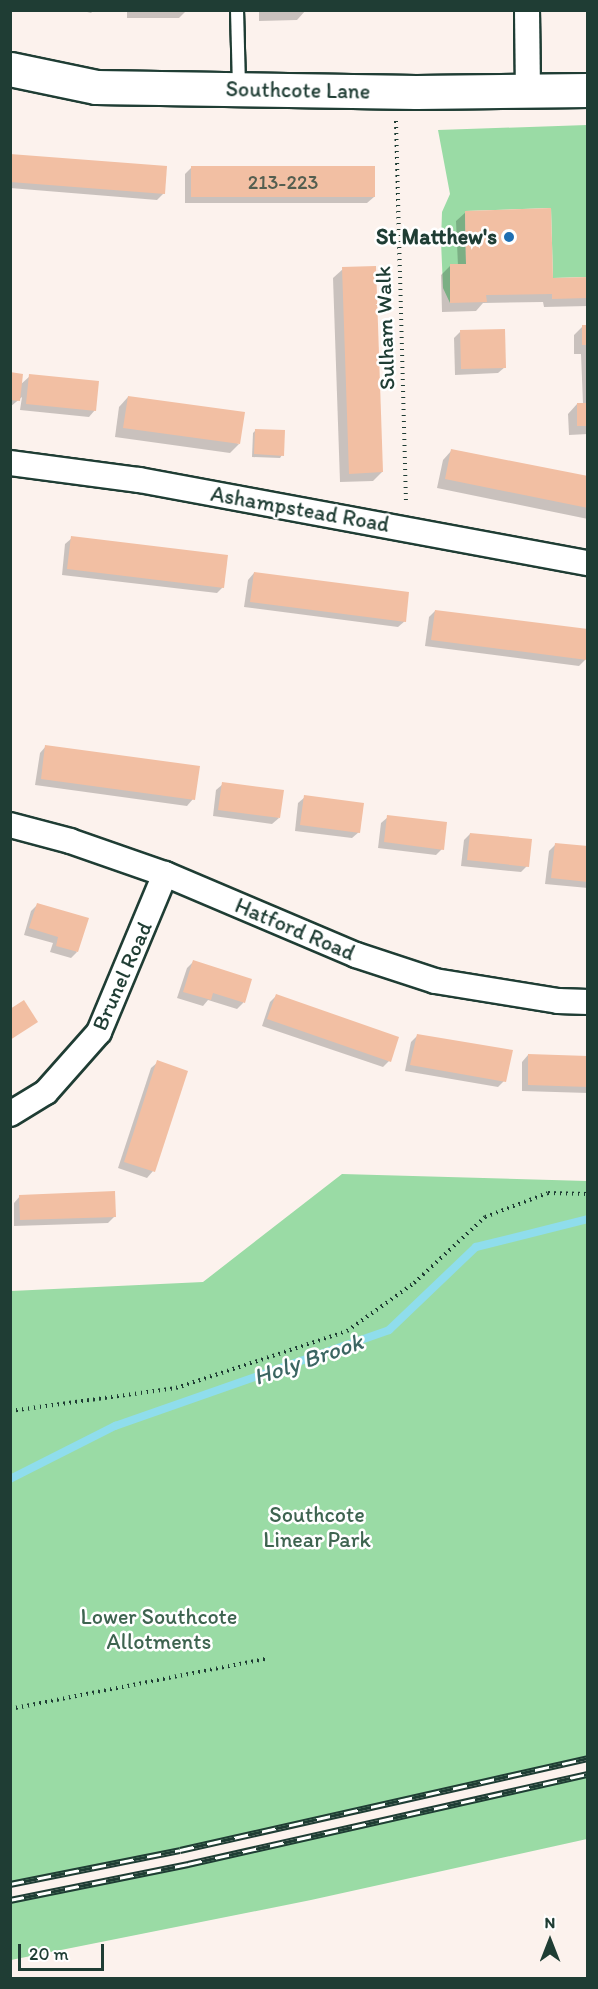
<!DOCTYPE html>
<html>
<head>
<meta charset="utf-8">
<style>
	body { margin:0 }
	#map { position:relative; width:598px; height:1989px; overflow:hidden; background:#fcf2ed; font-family:Itim,sans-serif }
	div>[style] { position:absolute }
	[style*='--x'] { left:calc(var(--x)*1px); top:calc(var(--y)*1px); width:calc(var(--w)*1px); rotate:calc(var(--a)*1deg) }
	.green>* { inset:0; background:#9adba5 }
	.shadow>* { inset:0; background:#0003 }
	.stream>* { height:8px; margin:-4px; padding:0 4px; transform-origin:4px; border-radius:4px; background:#8fddec }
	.building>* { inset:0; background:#f2bfa3 }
	.path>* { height:4px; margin-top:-2px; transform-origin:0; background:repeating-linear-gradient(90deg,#1f3d34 0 1.5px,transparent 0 6px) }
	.roads { filter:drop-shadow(2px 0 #1f3d34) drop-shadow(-2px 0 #1f3d34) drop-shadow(0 2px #1f3d34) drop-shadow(0 -2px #1f3d34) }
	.lane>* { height:12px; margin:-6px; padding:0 6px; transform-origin:6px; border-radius:6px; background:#fff }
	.street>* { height:24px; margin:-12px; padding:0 12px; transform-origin:12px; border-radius:12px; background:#fff }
	.secondary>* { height:33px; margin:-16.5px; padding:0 16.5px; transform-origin:16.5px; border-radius:16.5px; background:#fff }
	.rail>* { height:7px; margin-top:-3.5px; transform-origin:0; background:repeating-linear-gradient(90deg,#fff 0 14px,#1f3d34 0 28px); box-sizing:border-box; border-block:2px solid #1f3d34 }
	.dots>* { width:16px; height:16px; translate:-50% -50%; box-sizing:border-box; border:3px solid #fff; border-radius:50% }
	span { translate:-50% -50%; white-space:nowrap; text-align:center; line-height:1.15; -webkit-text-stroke:5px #fff; paint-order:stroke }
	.number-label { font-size:20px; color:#545e50 }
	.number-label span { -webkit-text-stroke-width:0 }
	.street-label { font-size:22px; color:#1f3d34 }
	.poi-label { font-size:22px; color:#1f3d34; font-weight:700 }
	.right { translate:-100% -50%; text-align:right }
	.park-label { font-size:22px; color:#3e6450 }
	.water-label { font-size:24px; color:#3b6562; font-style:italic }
	.frame { position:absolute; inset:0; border:12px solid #1f3d34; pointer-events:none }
	.north { position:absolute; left:520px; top:1911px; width:60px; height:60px; -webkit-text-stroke:4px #fff; paint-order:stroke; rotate:0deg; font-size:16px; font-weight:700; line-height:24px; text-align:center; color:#1f3d34 }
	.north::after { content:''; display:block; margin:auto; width:21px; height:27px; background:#1f3d34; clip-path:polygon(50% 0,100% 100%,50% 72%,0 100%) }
	.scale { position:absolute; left:18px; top:1944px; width:86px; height:27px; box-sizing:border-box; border:3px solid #1f3d34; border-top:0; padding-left:8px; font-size:18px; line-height:21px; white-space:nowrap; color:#1f3d34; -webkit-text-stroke:4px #fff; paint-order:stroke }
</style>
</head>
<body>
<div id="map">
	<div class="green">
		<div style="clip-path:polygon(587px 125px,587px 277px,553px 278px,551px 208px,465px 211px,466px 264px,450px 265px,450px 303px,443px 288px,441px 241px,442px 212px,450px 194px,438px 130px)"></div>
		<div style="clip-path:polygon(342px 1174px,587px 1181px,587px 1758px,180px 1850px,11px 1884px,11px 1291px,203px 1282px)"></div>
		<div style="clip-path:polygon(587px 1774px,587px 1839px,311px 1900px,11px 1960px,11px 1900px,188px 1864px)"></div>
	</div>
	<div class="shadow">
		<div style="clip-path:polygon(79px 10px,94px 10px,91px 13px)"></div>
		<div style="clip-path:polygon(127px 10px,185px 10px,185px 12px,179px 18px,127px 18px)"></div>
		<div style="clip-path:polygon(259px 10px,306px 10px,297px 20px,259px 21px)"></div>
		<div style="clip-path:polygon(10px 156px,164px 193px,157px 200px,10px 188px)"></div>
		<div style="clip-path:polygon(192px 167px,374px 197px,367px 203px,185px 203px,185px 174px)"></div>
		<div style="clip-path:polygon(466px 212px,552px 279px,588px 278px,588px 306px,544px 307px,543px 302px,483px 303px,476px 311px,442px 312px,441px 275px,450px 266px,458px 266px,456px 221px)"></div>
		<div style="clip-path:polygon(343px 269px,382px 472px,373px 481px,340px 482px,333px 278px)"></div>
		<div style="clip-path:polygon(583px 326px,588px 326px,588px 434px,569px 435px,568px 414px,577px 404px,583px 404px,581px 354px,574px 354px,574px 335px)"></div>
		<div style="clip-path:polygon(460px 332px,505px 367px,498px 373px,455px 375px,454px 338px)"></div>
		<div style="clip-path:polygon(10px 374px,20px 385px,30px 376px,95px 410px,89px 417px,20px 410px,22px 397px,10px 407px)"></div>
		<div style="clip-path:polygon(128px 397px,239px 444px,230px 453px,115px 437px,119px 407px)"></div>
		<div style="clip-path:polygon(256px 430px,282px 455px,280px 458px,252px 457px,253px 433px)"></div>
		<div style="clip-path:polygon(452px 450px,588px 478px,588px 519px,437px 488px,443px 460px)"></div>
		<div style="clip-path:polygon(72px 538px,223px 587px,217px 593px,62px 575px,65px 544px)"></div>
		<div style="clip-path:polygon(254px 573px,405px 621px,398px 627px,244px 607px,248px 580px)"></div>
		<div style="clip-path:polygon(435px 611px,588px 631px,585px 660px,579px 666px,425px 646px,429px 617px)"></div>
		<div style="clip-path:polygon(46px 746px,193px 799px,187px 806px,35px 785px,40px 753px)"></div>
		<div style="clip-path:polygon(223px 784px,279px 818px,272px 824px,213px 816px,216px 790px)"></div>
		<div style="clip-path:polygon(305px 797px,359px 832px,352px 838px,295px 831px,298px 803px)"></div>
		<div style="clip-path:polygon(388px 817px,442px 849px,436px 855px,378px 848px,381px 823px)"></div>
		<div style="clip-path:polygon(470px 834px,527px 866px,521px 872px,461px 866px,464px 840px)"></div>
		<div style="clip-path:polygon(555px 845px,588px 848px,588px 888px,545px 884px,549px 851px)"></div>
		<div style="clip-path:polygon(37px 905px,77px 952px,71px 958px,50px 952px,53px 943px,24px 935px,31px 911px)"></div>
		<div style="clip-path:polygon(193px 962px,250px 980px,243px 1003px,237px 1009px,208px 1000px,203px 1006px,177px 998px,187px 968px)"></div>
		<div style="clip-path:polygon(276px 996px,389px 1061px,383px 1067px,262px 1026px,270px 1002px)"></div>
		<div style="clip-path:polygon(417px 1036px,504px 1081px,498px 1087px,405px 1071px,411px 1042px)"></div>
		<div style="clip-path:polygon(528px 1055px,588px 1057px,588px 1093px,522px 1091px,522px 1062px)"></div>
		<div style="clip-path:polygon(158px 1062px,153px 1171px,147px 1178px,118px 1168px,151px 1068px)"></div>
		<div style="clip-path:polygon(20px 1196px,115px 1216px,108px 1223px,14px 1226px,14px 1203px)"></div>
	</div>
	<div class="stream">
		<div style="--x:10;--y:1479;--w:118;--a:-26.8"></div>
		<div style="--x:115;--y:1426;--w:290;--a:-19.3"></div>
		<div style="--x:389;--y:1330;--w:120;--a:-43.7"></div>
		<div style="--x:476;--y:1247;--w:115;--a:-14"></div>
	</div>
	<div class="building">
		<div style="clip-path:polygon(10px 154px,167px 166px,165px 194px,10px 182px)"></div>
		<div style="clip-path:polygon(191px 166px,375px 166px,375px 197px,191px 197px)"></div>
		<div style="clip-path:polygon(551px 208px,553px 278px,588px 277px,588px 298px,552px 299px,552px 294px,486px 295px,487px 302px,450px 303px,450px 264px,466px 264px,465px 211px)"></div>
		<div style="clip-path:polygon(376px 266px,383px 472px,349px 474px,342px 267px)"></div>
		<div style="clip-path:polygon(582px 325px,588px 325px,588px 345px,582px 345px)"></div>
		<div style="clip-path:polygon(505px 329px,506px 368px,461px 369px,460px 330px)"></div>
		<div style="clip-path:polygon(10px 372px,23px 374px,20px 401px,10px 400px)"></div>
		<div style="clip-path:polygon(29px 374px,99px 381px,96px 411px,26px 404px)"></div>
		<div style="clip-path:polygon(128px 396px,245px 412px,240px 444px,123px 428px)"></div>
		<div style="clip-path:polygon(577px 403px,588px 403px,588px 426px,577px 426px)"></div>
		<div style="clip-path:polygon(255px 429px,285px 430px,284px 456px,254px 454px)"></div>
		<div style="clip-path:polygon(451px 449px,588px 476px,588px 508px,445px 479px)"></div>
		<div style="clip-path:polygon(71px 536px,228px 555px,224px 588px,67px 569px)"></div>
		<div style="clip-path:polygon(254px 572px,409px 592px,406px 622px,250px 602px)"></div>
		<div style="clip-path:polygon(435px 610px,588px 629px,587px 660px,431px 640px)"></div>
		<div style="clip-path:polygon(45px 745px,200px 766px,195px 800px,41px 779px)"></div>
		<div style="clip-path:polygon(222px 782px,284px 790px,280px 818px,218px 810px)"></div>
		<div style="clip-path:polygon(304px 795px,364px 803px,360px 833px,300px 825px)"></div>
		<div style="clip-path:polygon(387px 815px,447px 822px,444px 850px,384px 842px)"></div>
		<div style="clip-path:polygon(470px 833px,532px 839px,529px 867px,467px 860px)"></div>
		<div style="clip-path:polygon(555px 843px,588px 846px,588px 882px,551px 878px)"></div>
		<div style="clip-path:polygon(37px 903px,89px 918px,78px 952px,56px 946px,58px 937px,29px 928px)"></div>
		<div style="clip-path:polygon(193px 960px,252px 979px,245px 1003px,213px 993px,211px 1000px,183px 992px)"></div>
		<div style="clip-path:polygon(276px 994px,399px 1037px,391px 1062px,267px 1019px)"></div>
		<div style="clip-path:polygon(24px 1000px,38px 1022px,10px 1040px,10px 1009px)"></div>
		<div style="clip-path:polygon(417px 1034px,513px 1050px,506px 1082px,410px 1065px)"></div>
		<div style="clip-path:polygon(528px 1054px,588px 1056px,588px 1087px,528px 1085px)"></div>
		<div style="clip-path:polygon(157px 1060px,188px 1071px,155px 1172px,124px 1162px)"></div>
		<div style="clip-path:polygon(115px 1191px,116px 1217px,20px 1220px,19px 1195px)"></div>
	</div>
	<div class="path">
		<div style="--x:396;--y:121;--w:382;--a:88.5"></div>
		<div style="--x:10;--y:1411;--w:168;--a:-7.9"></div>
		<div style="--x:176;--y:1388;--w:180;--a:-18.4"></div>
		<div style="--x:347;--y:1331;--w:82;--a:-35.6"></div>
		<div style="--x:414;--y:1283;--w:97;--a:-42.9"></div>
		<div style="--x:485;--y:1217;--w:67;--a:-20.9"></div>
		<div style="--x:548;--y:1193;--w:40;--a:1.4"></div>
		<div style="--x:10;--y:1709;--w:261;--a:-11.1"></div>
	</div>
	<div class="roads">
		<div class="lane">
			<div style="--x:237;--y:10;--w:78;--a:88.5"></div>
		</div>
		<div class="street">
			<div style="--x:527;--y:10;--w:82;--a:89.3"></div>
			<div style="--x:10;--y:463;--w:130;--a:7.5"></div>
			<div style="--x:139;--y:480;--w:457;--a:10.5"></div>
			<div style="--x:10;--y:825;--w:62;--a:14.9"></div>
			<div style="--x:70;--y:841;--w:101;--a:19.2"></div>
			<div style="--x:165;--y:874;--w:207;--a:23"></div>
			<div style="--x:356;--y:955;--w:83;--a:18.2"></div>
			<div style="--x:435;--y:981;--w:125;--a:9.2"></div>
			<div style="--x:558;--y:1001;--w:30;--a:2"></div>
			<div style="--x:10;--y:1114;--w:42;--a:-31.4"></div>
			<div style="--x:46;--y:1092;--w:80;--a:-48.5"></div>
			<div style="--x:99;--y:1032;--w:171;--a:-67.3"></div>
		</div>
		<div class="secondary">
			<div style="--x:10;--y:69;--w:88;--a:11.8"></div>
			<div style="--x:96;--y:87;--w:320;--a:0.9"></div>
			<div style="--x:416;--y:92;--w:172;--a:-0.7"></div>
		</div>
	</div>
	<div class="rail">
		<div style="--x:10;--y:1884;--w:173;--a:-11.3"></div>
		<div style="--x:180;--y:1850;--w:418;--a:-12.7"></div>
		<div style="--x:10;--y:1900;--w:182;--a:-11.4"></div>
		<div style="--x:188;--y:1864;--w:410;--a:-12.7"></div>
	</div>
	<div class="dots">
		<div style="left:509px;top:237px;background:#1f6fb2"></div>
	</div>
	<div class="number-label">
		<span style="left:283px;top:182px">213-223</span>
	</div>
	<div class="street-label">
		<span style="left:298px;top:90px;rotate:1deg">Southcote Lane</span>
		<span style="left:385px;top:328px;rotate:-92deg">Sulham Walk</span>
		<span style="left:300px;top:509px;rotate:10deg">Ashampstead Road</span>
		<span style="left:295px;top:929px;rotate:23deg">Hatford Road</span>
		<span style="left:122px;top:976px;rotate:-66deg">Brunel Road</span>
	</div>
	<div class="poi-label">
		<span class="right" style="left:497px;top:237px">St Matthew's</span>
	</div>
	<div class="park-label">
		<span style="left:317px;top:1527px">Southcote<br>Linear Park</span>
		<span style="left:159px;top:1629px">Lower Southcote<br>Allotments</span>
	</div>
	<div class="water-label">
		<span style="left:308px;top:1359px;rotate:-19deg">Holy Brook</span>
	</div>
	<div class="frame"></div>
	<div class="north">N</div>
	<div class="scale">20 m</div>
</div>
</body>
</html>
